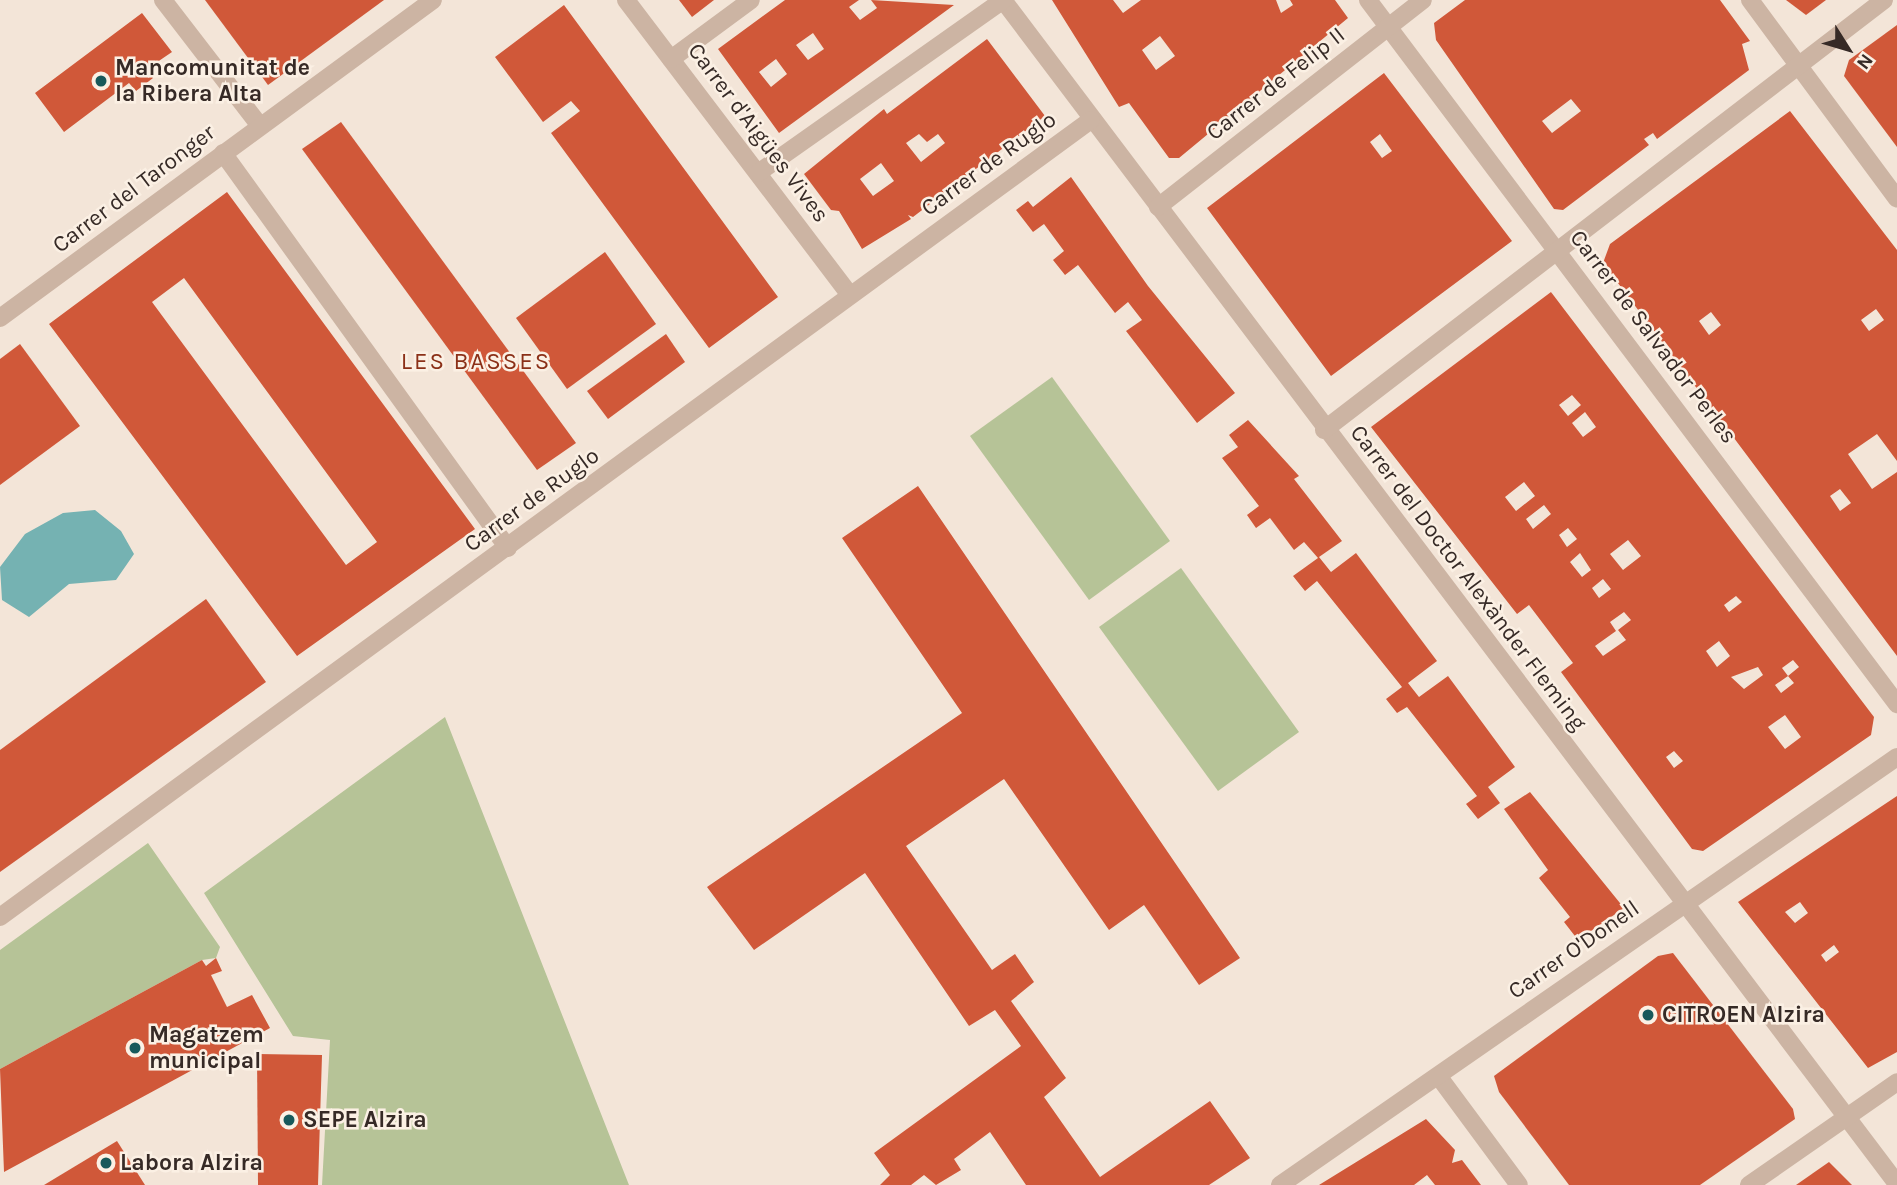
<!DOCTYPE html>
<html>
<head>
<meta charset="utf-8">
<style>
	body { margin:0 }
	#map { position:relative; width:1897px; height:1185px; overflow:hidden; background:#f3e5d8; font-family:Karla,sans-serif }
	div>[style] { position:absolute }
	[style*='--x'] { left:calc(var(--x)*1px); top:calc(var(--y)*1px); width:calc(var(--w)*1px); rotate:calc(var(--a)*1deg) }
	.green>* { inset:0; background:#b6c397 }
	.water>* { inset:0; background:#75b2b2 }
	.building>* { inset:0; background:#d05839 }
	.pedestrian>* { height:18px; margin:-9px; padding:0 9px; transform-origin:9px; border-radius:9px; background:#ccb4a3 }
	.minor>* { height:18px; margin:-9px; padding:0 9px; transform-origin:9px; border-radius:9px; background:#ccb4a3 }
	.dots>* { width:19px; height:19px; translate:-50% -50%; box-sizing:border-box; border:4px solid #fbf0e4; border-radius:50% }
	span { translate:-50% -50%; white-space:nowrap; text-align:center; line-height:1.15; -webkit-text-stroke:5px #fbf0e4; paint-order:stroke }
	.poi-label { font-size:23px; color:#362a26; font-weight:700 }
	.left { translate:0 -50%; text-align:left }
	.street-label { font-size:23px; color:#362a26 }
	.neighbourhood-label { font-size:24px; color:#8b3018; letter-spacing:2px }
	.north { position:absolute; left:1813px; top:14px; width:70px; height:70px; -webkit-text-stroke:5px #fbf0e4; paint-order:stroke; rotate:127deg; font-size:19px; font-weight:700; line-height:28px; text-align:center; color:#362a26 }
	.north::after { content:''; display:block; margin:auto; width:24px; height:32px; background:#362a26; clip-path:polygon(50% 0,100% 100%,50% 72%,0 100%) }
</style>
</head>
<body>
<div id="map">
	<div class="green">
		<div style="clip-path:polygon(1052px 377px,1170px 541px,1089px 600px,970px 436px)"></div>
		<div style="clip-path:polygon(1181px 568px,1299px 732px,1218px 791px,1099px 627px)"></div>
		<div style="clip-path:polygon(445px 717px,629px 1185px,322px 1185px,330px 1040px,293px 1036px,204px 893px)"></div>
		<div style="clip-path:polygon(148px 843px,220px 947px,216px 958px,202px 960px,0 1069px,0 950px)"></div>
	</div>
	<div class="water">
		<div style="clip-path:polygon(95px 510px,121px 531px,134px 554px,116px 580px,69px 584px,29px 617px,2px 600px,0 567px,25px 534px,63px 513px)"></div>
	</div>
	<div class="building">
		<div style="clip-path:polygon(205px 0,384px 0,268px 85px)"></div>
		<div style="clip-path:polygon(679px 0,714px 0,692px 17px)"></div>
		<div style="clip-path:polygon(evenodd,785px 0,859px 0,849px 7px,860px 20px,877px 8px,871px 0,954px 5px,779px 133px,718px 49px,785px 0,813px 33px,824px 49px,808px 60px,796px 45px,813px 33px,785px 0,776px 59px,787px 74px,771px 87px,759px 72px,776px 59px)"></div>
		<div style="clip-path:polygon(evenodd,1052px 0,1113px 0,1123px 13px,1141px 0,1276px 0,1281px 13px,1293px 5px,1290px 0,1335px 0,1348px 18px,1179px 158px,1169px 158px,1129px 103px,1119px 107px,1052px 0,1160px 36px,1175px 56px,1156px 70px,1142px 50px,1160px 36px)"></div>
		<div style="clip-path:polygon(evenodd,1465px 0,1720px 0,1750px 41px,1742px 44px,1749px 70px,1657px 139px,1653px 133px,1644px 139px,1649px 145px,1563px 210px,1554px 209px,1436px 40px,1434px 23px,1465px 0,1571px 99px,1581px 111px,1552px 133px,1542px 121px,1571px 99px)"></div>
		<div style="clip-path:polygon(1786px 0,1826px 0,1806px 15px)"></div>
		<div style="clip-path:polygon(564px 5px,778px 297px,709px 348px,551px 133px,580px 111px,571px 101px,543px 122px,495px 57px)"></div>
		<div style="clip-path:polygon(142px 13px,172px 52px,147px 69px,153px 78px,136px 91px,129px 83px,64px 132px,35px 93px)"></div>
		<div style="clip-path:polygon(1897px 25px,1897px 147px,1844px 76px,1849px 60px)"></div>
		<div style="clip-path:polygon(evenodd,987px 39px,1045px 116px,913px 217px,908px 215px,911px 219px,862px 249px,839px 211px,831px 210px,804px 174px,884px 109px,887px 114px,987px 39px,919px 134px,927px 142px,938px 134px,945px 143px,921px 162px,906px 143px,919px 134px,987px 39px,881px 163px,894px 181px,873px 196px,860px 179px,881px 163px)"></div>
		<div style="clip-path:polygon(evenodd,1384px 73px,1512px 241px,1331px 376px,1207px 208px,1384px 73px,1380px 134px,1392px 151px,1382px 158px,1370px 142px,1380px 134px)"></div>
		<div style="clip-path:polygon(evenodd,1790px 111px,1897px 250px,1897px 461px,1877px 434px,1848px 454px,1872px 489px,1897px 472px,1897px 656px,1603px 263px,1610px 244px,1790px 111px,1876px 309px,1884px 320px,1869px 331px,1861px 320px,1876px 309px,1790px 111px,1711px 312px,1721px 325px,1709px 335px,1699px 321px,1711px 312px,1790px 111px,1840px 489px,1851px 503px,1840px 511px,1830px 496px,1840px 489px)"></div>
		<div style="clip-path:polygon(341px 122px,576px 443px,537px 470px,302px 149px)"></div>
		<div style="clip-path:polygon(1071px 177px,1148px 286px,1235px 393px,1197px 423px,1126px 331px,1142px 320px,1128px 302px,1115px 313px,1078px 265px,1065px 275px,1053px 260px,1064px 251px,1044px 224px,1033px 232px,1016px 210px,1028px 201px,1033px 207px)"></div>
		<div style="clip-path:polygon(evenodd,227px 192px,475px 529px,297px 656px,49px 324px,227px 192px,184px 278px,377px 542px,346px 565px,152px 302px,184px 278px)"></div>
		<div style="clip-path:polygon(605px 252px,656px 324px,567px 389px,516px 318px)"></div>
		<div style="clip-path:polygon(evenodd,1551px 292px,1874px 717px,1871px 735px,1703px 851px,1692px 849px,1561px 672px,1573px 663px,1529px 605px,1517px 614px,1371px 427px,1551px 292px,1572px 395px,1581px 405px,1568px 416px,1559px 405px,1572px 395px,1551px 292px,1585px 412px,1596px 427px,1583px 437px,1572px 423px,1585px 412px,1551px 292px,1524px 482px,1535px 496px,1516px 511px,1505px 497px,1524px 482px,1551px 292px,1544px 505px,1551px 514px,1533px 529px,1526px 519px,1544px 505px,1551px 292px,1568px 528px,1577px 539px,1567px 547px,1559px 535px,1568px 528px,1551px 292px,1628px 540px,1641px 556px,1623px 570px,1610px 554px,1628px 540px,1551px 292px,1580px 553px,1591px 570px,1582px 577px,1570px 562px,1580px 553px,1551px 292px,1603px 579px,1611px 589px,1599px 598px,1592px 588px,1603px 579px,1551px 292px,1736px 596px,1742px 602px,1729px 612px,1724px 605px,1736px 596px,1551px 292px,1624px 612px,1631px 620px,1618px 630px,1626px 640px,1603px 656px,1595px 646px,1616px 631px,1610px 622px,1624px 612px,1551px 292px,1719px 641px,1730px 656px,1717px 667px,1706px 651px,1719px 641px,1551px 292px,1793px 660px,1799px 667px,1788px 676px,1794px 683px,1781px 693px,1775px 685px,1788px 676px,1782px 668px,1793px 660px,1551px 292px,1758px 667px,1763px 675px,1744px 689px,1731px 677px,1758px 667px,1551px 292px,1785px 715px,1801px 737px,1785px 749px,1768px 727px,1785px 715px,1551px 292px,1674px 751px,1683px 761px,1674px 768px,1666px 757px,1674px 751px)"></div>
		<div style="clip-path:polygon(666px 334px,685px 362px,608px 419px,587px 391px)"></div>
		<div style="clip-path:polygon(20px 344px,80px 426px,0 485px,0 359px)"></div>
		<div style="clip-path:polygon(1248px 420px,1299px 476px,1294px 479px,1342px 541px,1319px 557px,1331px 572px,1356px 553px,1437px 661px,1408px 683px,1419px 697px,1448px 676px,1515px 767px,1488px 787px,1500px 803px,1478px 819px,1466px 804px,1477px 796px,1407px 707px,1397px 713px,1386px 699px,1402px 687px,1317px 581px,1305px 591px,1293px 576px,1318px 558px,1304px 542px,1294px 550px,1270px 518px,1256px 528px,1247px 515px,1259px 506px,1222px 458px,1238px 447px,1229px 435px)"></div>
		<div style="clip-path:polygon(918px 486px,1240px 958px,1199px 985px,1144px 905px,1109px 930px,1004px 779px,906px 846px,992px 970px,1015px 954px,1034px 982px,1011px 1001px,1066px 1078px,1044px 1097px,1100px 1177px,1210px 1101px,1250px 1158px,1209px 1185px,1026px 1185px,990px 1132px,954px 1159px,961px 1170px,936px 1185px,924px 1175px,911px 1185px,880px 1185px,890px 1175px,874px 1153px,1021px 1046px,995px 1010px,969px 1026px,865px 873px,754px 950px,707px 887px,962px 713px,842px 538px)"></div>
		<div style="clip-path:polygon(206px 599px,266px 682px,0 872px,0 750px)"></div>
		<div style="clip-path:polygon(1530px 792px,1624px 908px,1578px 940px,1564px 922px,1570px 917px,1539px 878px,1548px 870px,1504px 809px)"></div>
		<div style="clip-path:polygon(evenodd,1897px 796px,1897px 1052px,1868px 1068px,1738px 902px,1897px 796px,1800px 902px,1808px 913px,1795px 923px,1785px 912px,1800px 902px,1897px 796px,1834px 945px,1839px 952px,1826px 962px,1821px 955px,1834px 945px)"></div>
		<div style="clip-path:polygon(1673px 953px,1793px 1109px,1795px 1119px,1700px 1185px,1569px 1185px,1499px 1092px,1494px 1076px,1658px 956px)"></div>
		<div style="clip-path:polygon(216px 958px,222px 971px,211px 975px,227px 1007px,252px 995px,270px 1028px,4px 1172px,0 1069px,202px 960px,206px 966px)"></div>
		<div style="clip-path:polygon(257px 1054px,322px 1055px,318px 1185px,258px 1185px)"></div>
		<div style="clip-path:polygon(1426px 1119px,1455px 1150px,1452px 1163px,1462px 1160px,1481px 1185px,1435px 1185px,1427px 1175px,1414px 1185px,1319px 1185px)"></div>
		<div style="clip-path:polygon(117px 1141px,145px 1185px,44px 1185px)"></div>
		<div style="clip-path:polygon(1829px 1162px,1852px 1185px,1796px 1185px)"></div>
	</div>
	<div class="pedestrian">
		<div style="--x:223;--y:153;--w:487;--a:54.2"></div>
	</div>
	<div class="minor">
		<div style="--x:163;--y:0;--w:159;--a:52.4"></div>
		<div style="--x:626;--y:0;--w:370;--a:52.8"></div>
		<div style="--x:1003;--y:0;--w:1484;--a:52.94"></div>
		<div style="--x:1368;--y:0;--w:881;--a:53.08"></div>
		<div style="--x:1750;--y:0;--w:247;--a:53.5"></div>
		<div style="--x:671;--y:59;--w:99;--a:-36.4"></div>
		<div style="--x:758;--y:173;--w:300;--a:-35.2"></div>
		<div style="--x:1158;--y:207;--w:336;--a:-38"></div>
		<div style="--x:0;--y:318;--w:537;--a:-36.29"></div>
		<div style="--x:1324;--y:430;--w:706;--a:-37.52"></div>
		<div style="--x:0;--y:917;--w:1351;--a:-36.15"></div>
		<div style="--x:1439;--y:1077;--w:134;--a:53.5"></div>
		<div style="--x:1280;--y:1185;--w:751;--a:-34.75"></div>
		<div style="--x:1749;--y:1185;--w:180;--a:-34.8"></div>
	</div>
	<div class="dots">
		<div style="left:101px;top:81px;background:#18595b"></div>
		<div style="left:1648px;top:1015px;background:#18595b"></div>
		<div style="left:135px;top:1048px;background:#18595b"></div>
		<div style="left:289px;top:1120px;background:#18595b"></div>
		<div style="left:106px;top:1163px;background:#18595b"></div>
	</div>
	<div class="poi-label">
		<span class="left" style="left:115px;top:81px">Mancomunitat de<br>la Ribera Alta</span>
		<span class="left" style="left:1662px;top:1015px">CITROEN Alzira</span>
		<span class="left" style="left:149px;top:1048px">Magatzem<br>municipal</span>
		<span class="left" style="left:303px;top:1120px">SEPE Alzira</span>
		<span class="left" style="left:120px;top:1163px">Labora Alzira</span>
	</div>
	<div class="street-label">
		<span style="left:1276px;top:84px;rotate:-38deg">Carrer de Felip II</span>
		<span style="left:758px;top:133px;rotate:53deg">Carrer d'Aigües Vives</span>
		<span style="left:989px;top:164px;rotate:-36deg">Carrer de Ruglo</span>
		<span style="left:134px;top:189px;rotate:-37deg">Carrer del Taronger</span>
		<span style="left:1653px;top:337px;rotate:53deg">Carrer de Salvador Perles</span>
		<span style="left:532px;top:500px;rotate:-36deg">Carrer de Ruglo</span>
		<span style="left:1468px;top:578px;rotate:53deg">Carrer del Doctor Alexànder Fleming</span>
		<span style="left:1574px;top:950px;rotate:-35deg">Carrer O'Donell</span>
	</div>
	<div class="neighbourhood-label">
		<span style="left:476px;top:362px">LES BASSES</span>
	</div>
	<div class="north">N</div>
</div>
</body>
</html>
